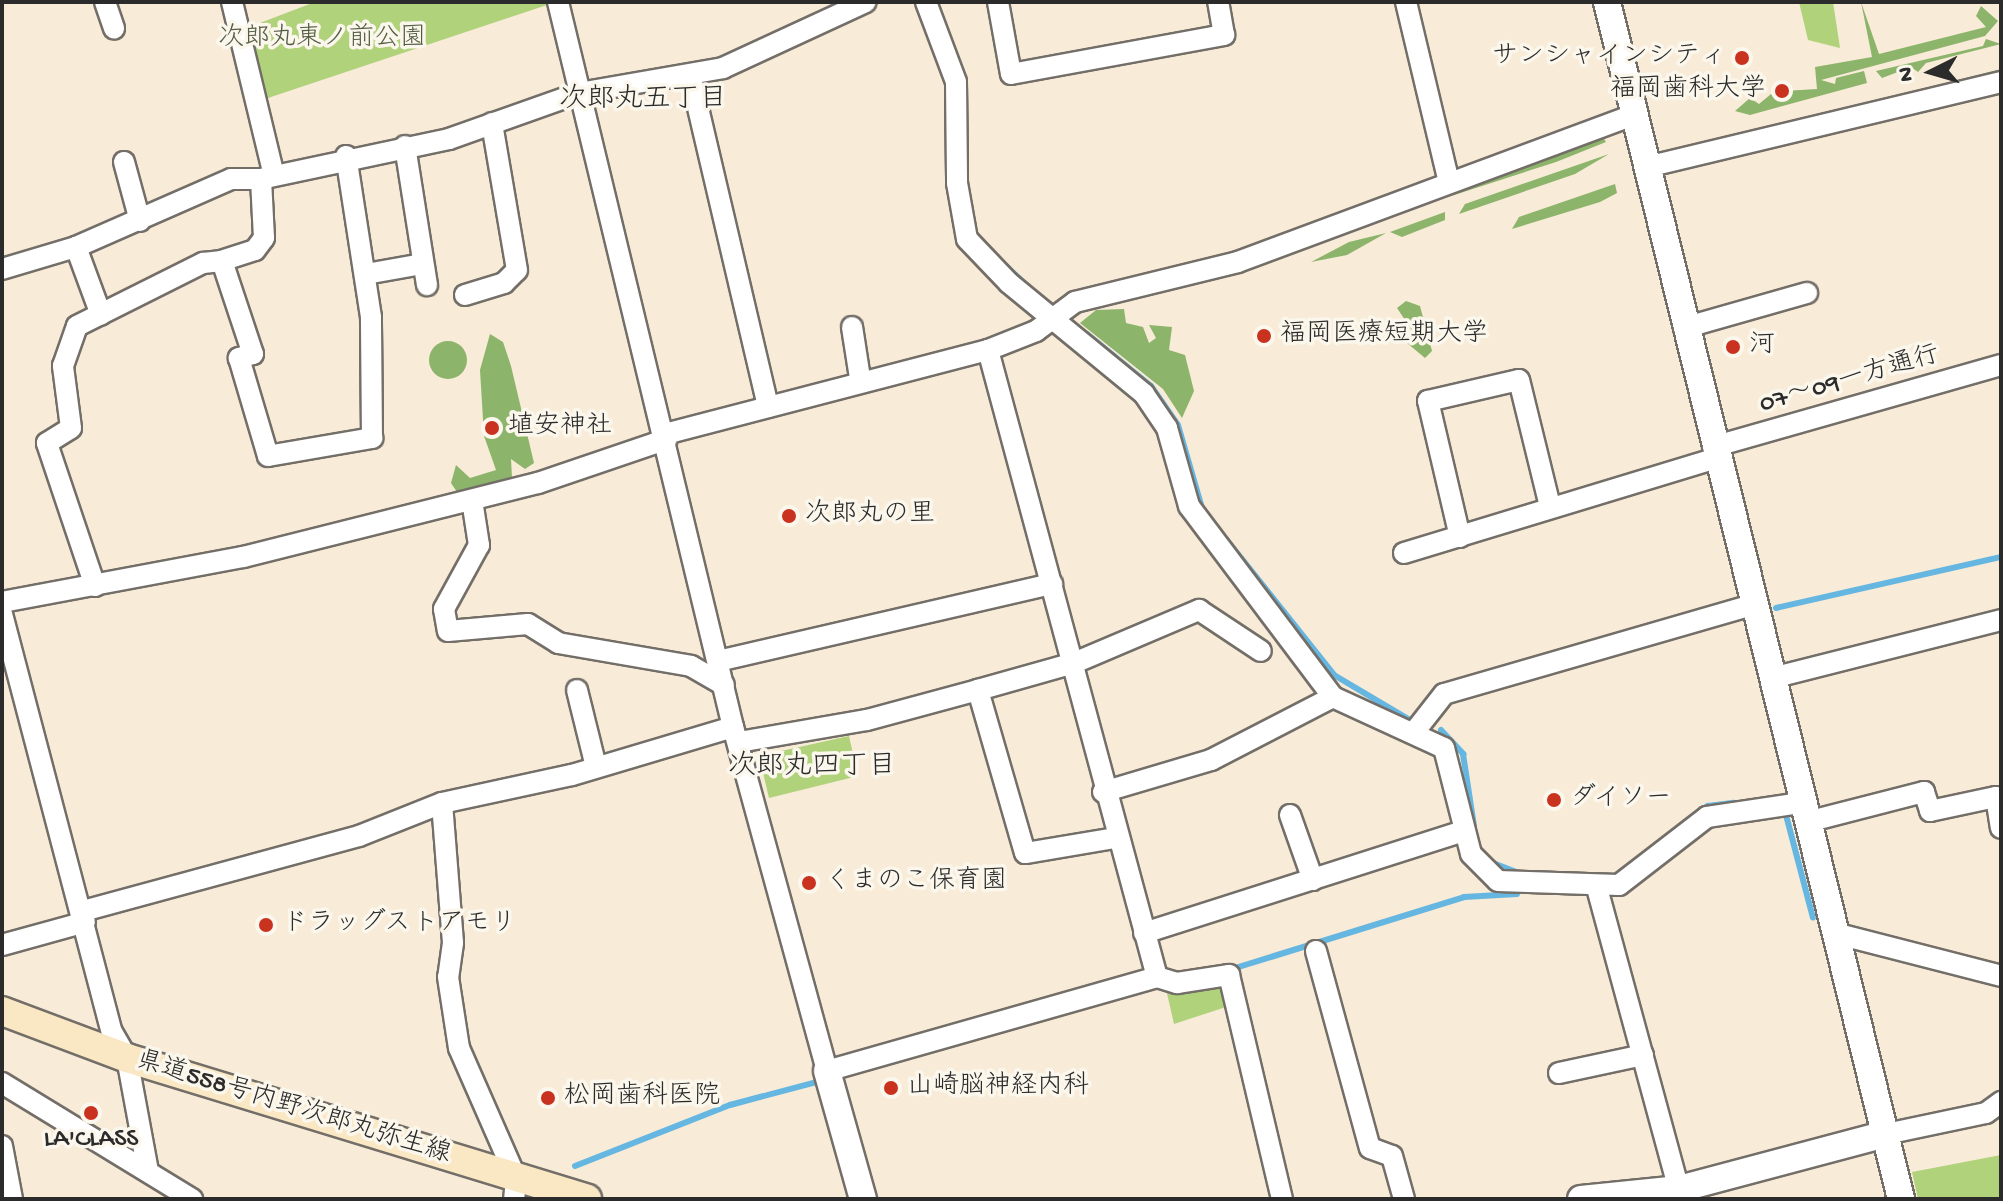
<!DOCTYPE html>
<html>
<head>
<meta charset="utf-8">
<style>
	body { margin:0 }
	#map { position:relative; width:2003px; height:1201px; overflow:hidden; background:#f8ebd8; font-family:"Gochi Hand","Klee One",sans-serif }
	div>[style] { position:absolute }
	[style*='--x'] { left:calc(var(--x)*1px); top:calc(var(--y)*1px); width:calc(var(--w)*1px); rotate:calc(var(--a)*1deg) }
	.green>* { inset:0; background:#b0d27a }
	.forest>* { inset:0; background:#8cb46a }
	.round { border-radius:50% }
	.stream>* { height:6px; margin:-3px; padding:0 3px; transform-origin:3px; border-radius:3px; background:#65b6e0 }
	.roads { filter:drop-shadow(2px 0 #736e68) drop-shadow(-2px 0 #736e68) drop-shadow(0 2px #736e68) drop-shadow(0 -2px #736e68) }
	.minor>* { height:20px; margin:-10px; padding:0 10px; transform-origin:10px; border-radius:10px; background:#fff }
	.tertiary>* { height:26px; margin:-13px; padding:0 13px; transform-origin:13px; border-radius:13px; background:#fff }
	.secondary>* { height:28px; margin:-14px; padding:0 14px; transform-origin:14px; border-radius:14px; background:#fae7c3 }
	.dots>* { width:22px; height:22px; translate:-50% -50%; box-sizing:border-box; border:4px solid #fbf7ec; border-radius:50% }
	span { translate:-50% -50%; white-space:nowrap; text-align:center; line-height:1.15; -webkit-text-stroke:7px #fbf7ec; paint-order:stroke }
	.park-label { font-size:26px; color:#535d43 }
	.poi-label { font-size:26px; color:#2b2b2b }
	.right { translate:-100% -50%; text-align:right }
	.left { translate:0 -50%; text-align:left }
	.street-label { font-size:26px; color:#2b2b2b }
	.neighbourhood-label { font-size:28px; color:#2b2b2b }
	.frame { position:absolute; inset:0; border:4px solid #2b2b2b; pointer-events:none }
	.north { position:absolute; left:1891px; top:32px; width:80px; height:80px; -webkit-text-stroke:6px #fbf7ec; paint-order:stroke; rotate:265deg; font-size:22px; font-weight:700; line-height:32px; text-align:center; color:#2b2b2b }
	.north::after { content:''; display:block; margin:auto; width:28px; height:36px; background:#2b2b2b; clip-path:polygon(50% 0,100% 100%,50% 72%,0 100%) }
</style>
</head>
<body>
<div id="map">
	<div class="green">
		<div style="clip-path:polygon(315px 2px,550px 2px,550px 4px,262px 100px,244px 29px)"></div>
		<div style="clip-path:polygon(1799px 2px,1833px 2px,1840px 48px,1808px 40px)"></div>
		<div style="clip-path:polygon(849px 736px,858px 776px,769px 798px,759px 756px)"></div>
		<div style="clip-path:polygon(1222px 980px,1229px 1006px,1174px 1024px,1166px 989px)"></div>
		<div style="clip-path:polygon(2001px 1155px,2001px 1199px,1918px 1199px,1912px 1172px)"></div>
	</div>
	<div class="forest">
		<div style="clip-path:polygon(1861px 2px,1879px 54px,1986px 27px,1976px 16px,1981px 6px,1998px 21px,1985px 36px,1821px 80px,1835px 84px,1836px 78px,1864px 71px,1867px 83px,1750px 115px,1735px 111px,1750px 98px,1759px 104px,1771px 94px,1777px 100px,1784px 91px,1817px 89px,1815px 67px,1872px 57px)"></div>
		<div style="clip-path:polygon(1986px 39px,2001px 44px,1926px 63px,1918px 72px,1911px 67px,1882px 78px,1876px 71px,1983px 46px)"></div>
		<div style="clip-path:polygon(2001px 69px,2001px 76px,1924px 96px,1741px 140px,1671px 153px)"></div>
		<div style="clip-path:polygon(1603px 137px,1606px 142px,1556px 162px,1448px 197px)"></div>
		<div style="clip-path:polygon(1609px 154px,1575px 174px,1459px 214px,1465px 204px)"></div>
		<div style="clip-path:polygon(1615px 184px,1617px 193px,1600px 202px,1512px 229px,1519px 217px)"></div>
		<div style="clip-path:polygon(1445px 212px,1445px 220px,1402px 237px,1390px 232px)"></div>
		<div style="clip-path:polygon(1386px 233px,1347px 255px,1311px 262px,1349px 242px)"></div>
		<div style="clip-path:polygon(1406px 301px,1420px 306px,1432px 351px,1425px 358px,1407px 343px,1413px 332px,1397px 308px)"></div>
		<div style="clip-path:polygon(1124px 309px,1126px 323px,1143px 327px,1149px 343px,1156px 338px,1149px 325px,1172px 327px,1169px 350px,1185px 355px,1194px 391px,1182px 418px,1163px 389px,1080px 323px,1096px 310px)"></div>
		<div style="clip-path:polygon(490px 334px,503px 342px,511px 366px,534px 463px,525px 469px,511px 459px,512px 478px,457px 492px,451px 483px,456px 465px,470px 478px,496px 470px,484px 436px,480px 370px)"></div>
		<div class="round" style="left:429px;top:341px;width:38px;height:38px"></div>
	</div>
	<div class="stream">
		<div style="--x:1007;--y:267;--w:33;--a:43"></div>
		<div style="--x:1087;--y:334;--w:82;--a:39.1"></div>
		<div style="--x:1151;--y:386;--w:47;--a:55.3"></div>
		<div style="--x:1178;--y:425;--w:86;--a:73.9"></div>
		<div style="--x:1226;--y:539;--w:174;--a:51.5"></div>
		<div style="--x:1334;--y:675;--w:86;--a:30.7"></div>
		<div style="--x:1776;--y:608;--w:231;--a:-12.8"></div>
		<div style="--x:1441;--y:730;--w:33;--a:47"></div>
		<div style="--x:1463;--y:754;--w:73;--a:81.3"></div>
		<div style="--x:1786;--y:815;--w:106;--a:75.3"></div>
		<div style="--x:1680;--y:826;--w:34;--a:-36"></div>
		<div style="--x:1708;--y:806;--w:26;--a:-7"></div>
		<div style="--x:1493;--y:863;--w:25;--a:21"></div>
		<div style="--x:1232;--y:969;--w:243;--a:-17.2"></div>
		<div style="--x:1464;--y:897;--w:53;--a:-3.2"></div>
		<div style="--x:1177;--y:974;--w:24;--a:-5"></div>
		<div style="--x:575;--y:1166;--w:167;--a:-21.5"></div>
		<div style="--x:730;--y:1105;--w:97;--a:-14.9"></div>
	</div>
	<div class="roads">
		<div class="minor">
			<div style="--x:105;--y:2;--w:28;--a:71"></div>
			<div style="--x:232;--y:2;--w:178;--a:76.4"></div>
			<div style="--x:558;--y:2;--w:746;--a:76.43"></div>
			<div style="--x:733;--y:727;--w:357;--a:74.7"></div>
			<div style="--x:827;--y:1071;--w:343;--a:-15.9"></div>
			<div style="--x:926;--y:2;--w:85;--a:69.4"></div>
			<div style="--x:956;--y:82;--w:101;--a:89.4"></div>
			<div style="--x:957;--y:183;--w:57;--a:79.9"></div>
			<div style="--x:967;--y:239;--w:61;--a:46.3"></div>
			<div style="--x:1009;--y:283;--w:175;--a:39.4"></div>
			<div style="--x:1144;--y:394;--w:41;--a:55.9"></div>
			<div style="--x:1167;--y:428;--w:81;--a:74.2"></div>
			<div style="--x:1189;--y:506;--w:239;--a:53"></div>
			<div style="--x:1333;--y:697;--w:122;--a:24.7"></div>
			<div style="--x:1444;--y:748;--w:109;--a:75.7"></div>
			<div style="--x:1471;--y:854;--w:38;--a:45"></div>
			<div style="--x:1498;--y:881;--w:121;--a:1.9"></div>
			<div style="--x:1619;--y:885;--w:111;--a:-37.7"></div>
			<div style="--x:1707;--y:817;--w:95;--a:-8.5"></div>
			<div style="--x:998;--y:2;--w:73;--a:79.8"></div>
			<div style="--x:1011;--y:74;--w:217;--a:-10.4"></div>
			<div style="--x:1224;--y:35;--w:34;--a:-100"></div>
			<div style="--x:1406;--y:2;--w:185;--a:76.6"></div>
			<div style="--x:691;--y:78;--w:338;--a:76.8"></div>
			<div style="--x:405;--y:146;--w:141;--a:81"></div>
			<div style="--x:124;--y:162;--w:61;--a:74.8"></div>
			<div style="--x:1647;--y:167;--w:364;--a:-13.5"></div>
			<div style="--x:261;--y:179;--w:59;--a:87.1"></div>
			<div style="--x:264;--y:238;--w:15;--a:127"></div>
			<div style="--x:255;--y:250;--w:35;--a:162"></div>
			<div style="--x:222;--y:261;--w:98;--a:71.6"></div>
			<div style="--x:253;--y:354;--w:15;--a:164"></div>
			<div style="--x:239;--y:358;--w:102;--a:73.5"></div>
			<div style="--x:268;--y:456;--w:106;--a:-9.8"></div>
			<div style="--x:372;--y:438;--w:121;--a:-90.5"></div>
			<div style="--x:371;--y:317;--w:163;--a:-98.8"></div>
			<div style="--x:76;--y:247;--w:72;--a:69.8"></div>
			<div style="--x:2;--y:269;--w:77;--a:-16.6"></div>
			<div style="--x:76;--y:247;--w:169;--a:-23.7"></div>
			<div style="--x:231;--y:179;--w:30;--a:0"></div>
			<div style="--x:261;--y:179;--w:192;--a:-12"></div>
			<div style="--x:449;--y:139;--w:138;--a:-19.5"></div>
			<div style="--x:579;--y:93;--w:146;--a:-9.8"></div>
			<div style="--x:723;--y:68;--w:157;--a:-24.8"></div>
			<div style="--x:366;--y:274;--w:57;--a:-10.1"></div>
			<div style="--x:465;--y:295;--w:41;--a:-17.1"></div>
			<div style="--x:504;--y:283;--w:18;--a:-45"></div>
			<div style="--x:517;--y:270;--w:149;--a:-99.7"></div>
			<div style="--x:852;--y:327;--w:52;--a:81.1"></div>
			<div style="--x:1684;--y:328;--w:128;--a:-15.9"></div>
			<div style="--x:988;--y:350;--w:649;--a:74.92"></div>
			<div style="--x:1157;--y:977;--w:21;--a:17"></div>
			<div style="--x:1177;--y:983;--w:53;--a:-8.7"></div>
			<div style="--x:1229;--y:975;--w:230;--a:76.7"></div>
			<div style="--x:665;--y:434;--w:334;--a:-14.6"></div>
			<div style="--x:988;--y:350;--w:52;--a:-21.6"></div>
			<div style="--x:1036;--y:331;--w:49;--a:-36.6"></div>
			<div style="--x:1075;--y:302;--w:168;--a:-13.8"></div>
			<div style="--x:1238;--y:262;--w:425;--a:-20.4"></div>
			<div style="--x:1713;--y:447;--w:299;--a:-15.9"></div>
			<div style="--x:472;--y:500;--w:46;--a:81.2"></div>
			<div style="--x:479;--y:545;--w:73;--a:118.7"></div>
			<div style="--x:444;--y:609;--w:22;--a:80"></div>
			<div style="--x:448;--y:631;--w:80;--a:-5"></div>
			<div style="--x:528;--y:624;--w:36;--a:32"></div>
			<div style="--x:558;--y:643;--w:135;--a:9.8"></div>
			<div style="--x:691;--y:666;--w:38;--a:30"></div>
			<div style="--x:1460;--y:537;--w:140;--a:-103.2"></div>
			<div style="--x:1428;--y:401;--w:93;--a:-13"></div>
			<div style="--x:1519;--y:380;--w:130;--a:76.2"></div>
			<div style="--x:1404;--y:553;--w:326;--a:-16.9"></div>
			<div style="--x:95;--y:586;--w:151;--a:-108.6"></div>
			<div style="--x:47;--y:443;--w:28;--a:-32"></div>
			<div style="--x:71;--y:428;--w:63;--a:-97.4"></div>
			<div style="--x:63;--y:366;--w:42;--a:-70.7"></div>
			<div style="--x:77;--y:326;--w:141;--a:-26.6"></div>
			<div style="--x:203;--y:263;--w:19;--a:-6"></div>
			<div style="--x:2;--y:602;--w:245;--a:-10.6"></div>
			<div style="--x:243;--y:557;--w:304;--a:-14.1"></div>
			<div style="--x:538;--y:483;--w:136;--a:-18.8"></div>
			<div style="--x:2;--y:614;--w:432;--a:75.3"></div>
			<div style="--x:112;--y:1032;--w:30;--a:60"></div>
			<div style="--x:127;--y:1058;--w:115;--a:79.5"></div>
			<div style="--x:718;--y:661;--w:343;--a:-13"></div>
			<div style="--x:1772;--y:678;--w:236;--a:-14.2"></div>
			<div style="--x:577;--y:690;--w:79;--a:76.1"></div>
			<div style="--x:1415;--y:731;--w:47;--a:-51.9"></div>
			<div style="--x:1444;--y:694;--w:322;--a:-16.1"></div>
			<div style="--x:739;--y:742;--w:130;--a:-9.8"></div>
			<div style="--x:867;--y:720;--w:115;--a:-15.1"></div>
			<div style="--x:1103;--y:792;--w:113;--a:-16.5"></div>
			<div style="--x:1211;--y:760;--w:137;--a:-27.3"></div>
			<div style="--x:442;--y:803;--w:140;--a:85.5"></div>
			<div style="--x:453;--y:943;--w:34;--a:98"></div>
			<div style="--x:448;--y:977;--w:72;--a:81.2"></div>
			<div style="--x:459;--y:1048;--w:142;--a:66.3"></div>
			<div style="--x:516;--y:1178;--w:21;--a:95"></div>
			<div style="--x:1290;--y:815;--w:69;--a:70.5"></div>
			<div style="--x:1807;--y:822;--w:121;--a:-14.4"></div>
			<div style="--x:1924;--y:792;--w:20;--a:72"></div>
			<div style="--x:1930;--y:811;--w:67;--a:-12"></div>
			<div style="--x:1996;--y:797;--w:31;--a:81"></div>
			<div style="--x:1115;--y:838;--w:91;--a:170.5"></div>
			<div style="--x:1025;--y:853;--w:170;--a:-106.1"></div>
			<div style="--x:978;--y:690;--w:100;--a:-15.7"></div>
			<div style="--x:1074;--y:663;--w:136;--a:-23"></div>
			<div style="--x:1199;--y:610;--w:74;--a:33.5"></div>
			<div style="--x:1597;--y:888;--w:312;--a:74.8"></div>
			<div style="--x:83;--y:911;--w:286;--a:-15.2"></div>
			<div style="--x:359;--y:836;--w:89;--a:-21.7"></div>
			<div style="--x:442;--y:803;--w:133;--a:-12.2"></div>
			<div style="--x:572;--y:775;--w:168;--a:-16.6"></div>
			<div style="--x:1144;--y:933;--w:335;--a:-17.7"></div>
			<div style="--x:1838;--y:934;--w:168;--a:14.4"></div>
			<div style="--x:2;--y:945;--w:86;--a:-15.5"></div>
			<div style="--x:1316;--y:951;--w:204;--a:74.7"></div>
			<div style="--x:1370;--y:1148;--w:23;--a:20"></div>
			<div style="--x:1392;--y:1156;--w:45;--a:74.4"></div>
			<div style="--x:1559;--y:1073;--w:86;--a:-12.1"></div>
			<div style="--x:2;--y:1083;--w:223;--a:31.4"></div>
			<div style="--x:1886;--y:1134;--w:102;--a:-11.9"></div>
			<div style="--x:1986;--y:1113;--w:19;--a:-36"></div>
			<div style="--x:2;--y:1146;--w:54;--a:79.3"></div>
		</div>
		<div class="tertiary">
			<div style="--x:1607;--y:2;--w:1233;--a:76.2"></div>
			<div style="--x:827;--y:1071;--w:133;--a:74.3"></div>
			<div style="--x:1581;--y:1199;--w:99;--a:-5.8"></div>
			<div style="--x:1679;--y:1189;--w:214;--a:-14.9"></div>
		</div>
		<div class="secondary">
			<div style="--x:2;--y:1011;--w:134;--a:20.6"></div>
			<div style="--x:127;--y:1058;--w:481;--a:17"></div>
		</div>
	</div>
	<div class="dots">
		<div style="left:1742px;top:58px;background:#c8321e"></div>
		<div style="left:1782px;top:91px;background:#c8321e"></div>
		<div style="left:1264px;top:336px;background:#c8321e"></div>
		<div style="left:1733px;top:347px;background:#c8321e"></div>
		<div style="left:492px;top:428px;background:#c8321e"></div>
		<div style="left:789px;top:516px;background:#c8321e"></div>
		<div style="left:1554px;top:800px;background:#c8321e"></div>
		<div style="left:809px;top:883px;background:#c8321e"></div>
		<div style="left:266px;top:925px;background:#c8321e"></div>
		<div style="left:891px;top:1088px;background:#c8321e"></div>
		<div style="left:548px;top:1098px;background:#c8321e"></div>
		<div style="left:91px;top:1113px;background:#c8321e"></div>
	</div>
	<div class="park-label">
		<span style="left:322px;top:40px">次郎丸東ノ前公園</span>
	</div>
	<div class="poi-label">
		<span class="right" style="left:1726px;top:58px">サンシャインシティ</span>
		<span class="right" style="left:1766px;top:91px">福岡歯科大学</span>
		<span class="left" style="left:1280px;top:336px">福岡医療短期大学</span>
		<span class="left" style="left:1749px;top:347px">河</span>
		<span class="left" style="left:508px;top:428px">埴安神社</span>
		<span class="left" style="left:805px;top:516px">次郎丸の里</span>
		<span class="left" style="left:1570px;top:800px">ダイソー</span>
		<span class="left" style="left:825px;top:883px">くまのこ保育園</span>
		<span class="left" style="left:282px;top:925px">ドラッグストアモリ</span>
		<span class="left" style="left:907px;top:1088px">山崎脳神経内科</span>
		<span class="left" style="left:564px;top:1098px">松岡歯科医院</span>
		<span style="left:91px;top:1141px">LA'CLASS</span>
	</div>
	<div class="street-label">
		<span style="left:1850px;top:381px;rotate:-16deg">07～09一方通行</span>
		<span style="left:293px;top:1109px;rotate:17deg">県道558号内野次郎丸弥生線</span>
	</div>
	<div class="neighbourhood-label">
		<span style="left:643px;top:101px">次郎丸五丁目</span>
		<span style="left:812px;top:768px">次郎丸四丁目</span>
	</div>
	<div class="frame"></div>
	<div class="north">N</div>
</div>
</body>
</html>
